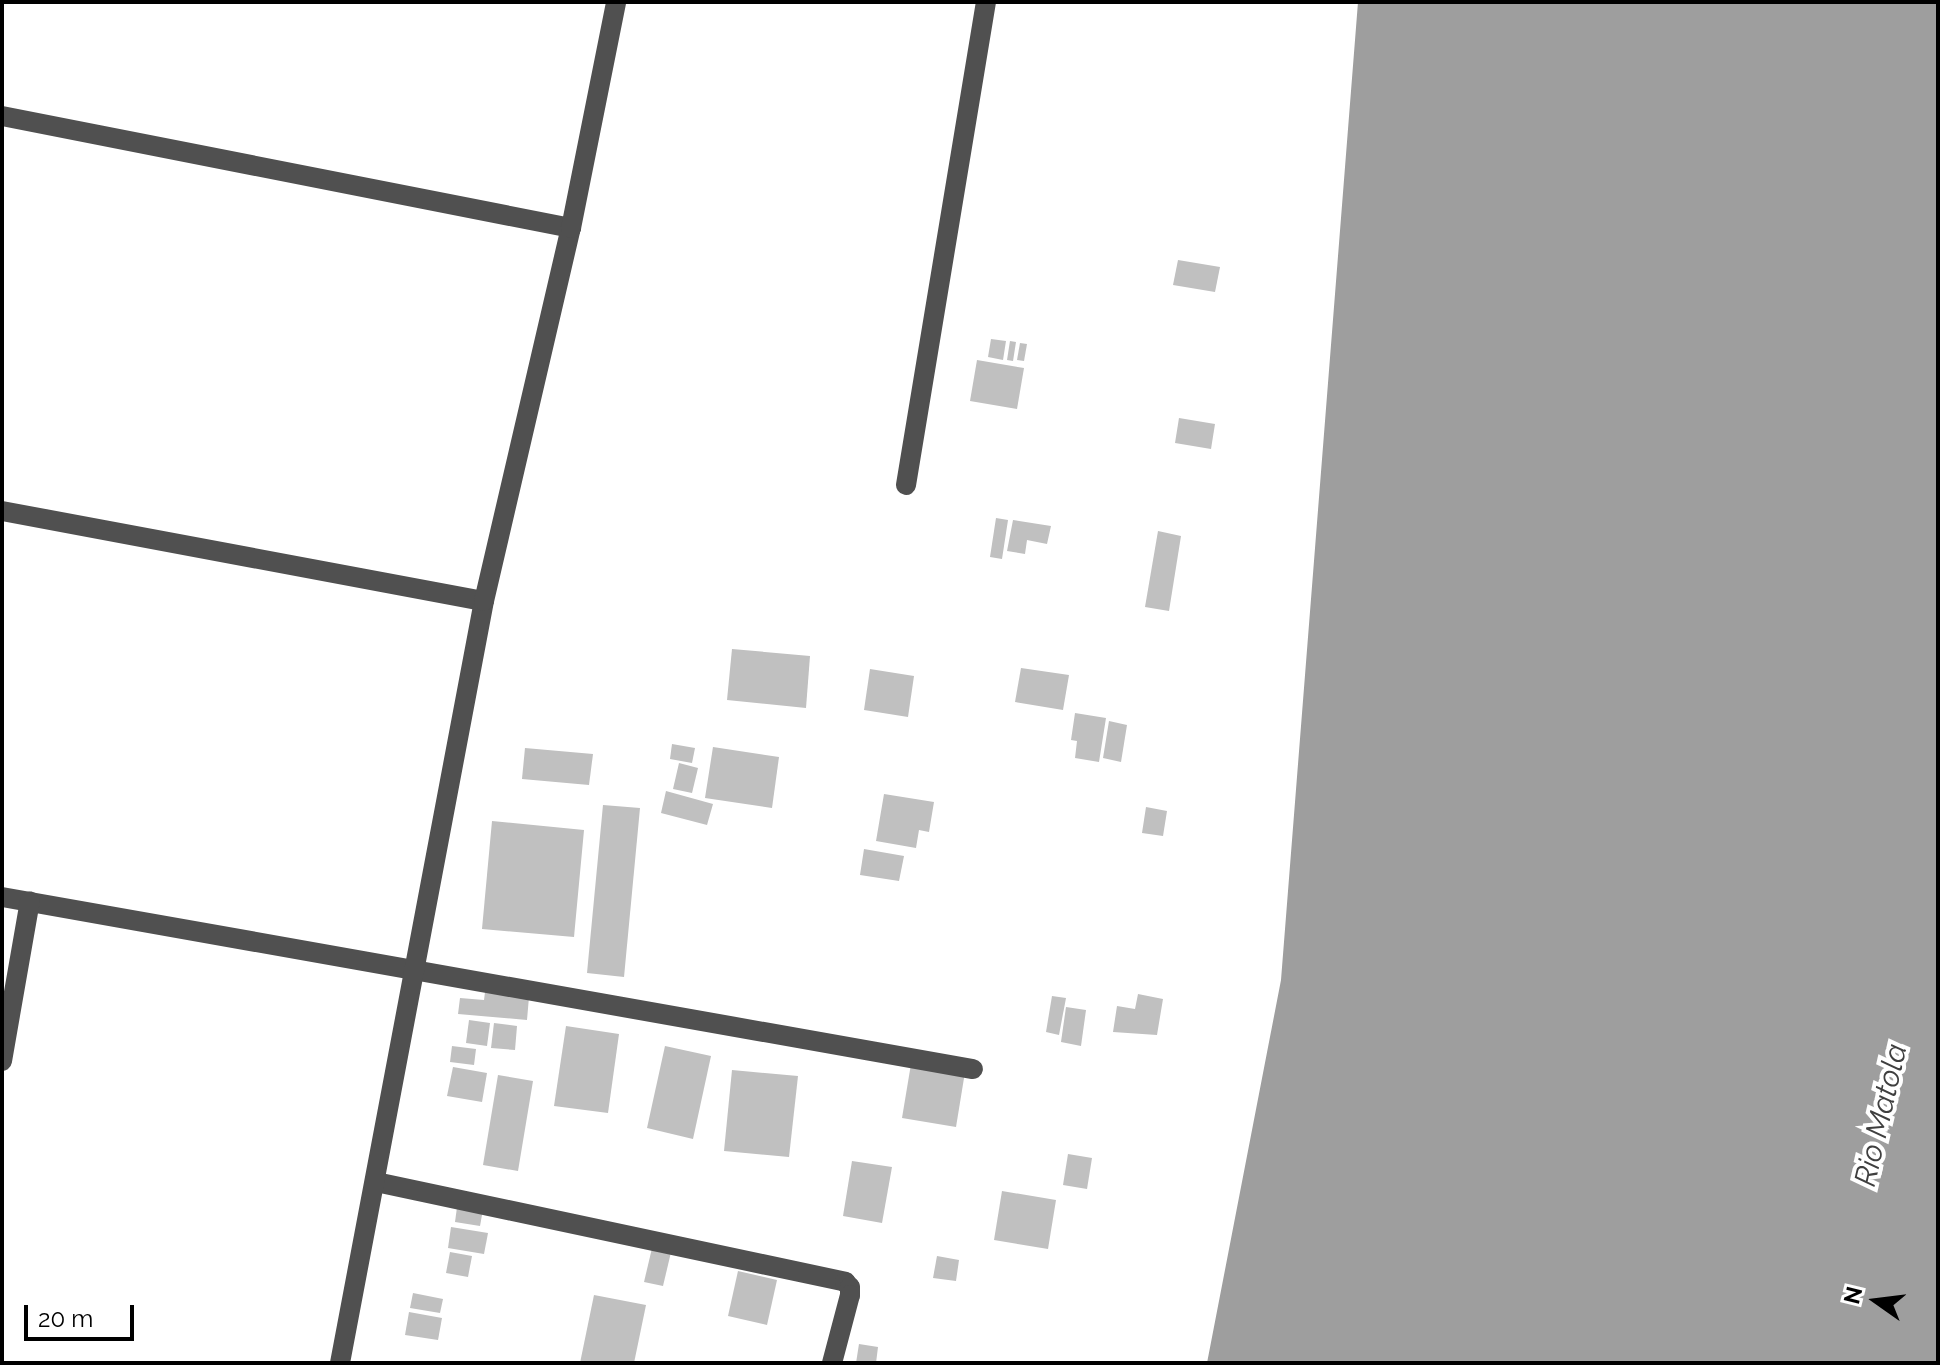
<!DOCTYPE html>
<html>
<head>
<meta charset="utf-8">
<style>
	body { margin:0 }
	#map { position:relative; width:1940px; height:1365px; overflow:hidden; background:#fff; font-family:Raleway,sans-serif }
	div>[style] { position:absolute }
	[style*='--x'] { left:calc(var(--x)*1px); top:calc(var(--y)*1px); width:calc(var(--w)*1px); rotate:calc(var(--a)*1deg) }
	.water>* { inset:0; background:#9e9e9e }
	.building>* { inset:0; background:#c0c0c0 }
	.minor>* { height:20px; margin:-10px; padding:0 10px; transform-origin:10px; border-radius:10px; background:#505050 }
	span { translate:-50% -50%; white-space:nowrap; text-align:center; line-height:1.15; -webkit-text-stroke:8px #fff; paint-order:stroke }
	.water-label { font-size:30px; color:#3f3f3f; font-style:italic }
	.frame { position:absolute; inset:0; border:4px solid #000; pointer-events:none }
	.north { position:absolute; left:1836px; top:1261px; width:80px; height:80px; -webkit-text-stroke:6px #fff; paint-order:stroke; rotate:284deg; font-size:22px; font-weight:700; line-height:32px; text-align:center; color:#000 }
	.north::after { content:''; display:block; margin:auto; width:28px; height:36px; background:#000; clip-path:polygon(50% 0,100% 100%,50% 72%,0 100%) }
	.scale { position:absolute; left:24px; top:1305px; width:110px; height:36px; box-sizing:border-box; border:4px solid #000; border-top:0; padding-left:10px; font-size:24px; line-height:28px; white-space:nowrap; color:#000; -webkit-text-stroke:6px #fff; paint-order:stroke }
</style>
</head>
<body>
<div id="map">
	<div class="water">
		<div style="clip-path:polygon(1358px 2px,1938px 2px,1938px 1363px,1207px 1363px,1281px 980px)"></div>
	</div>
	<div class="building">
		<div style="clip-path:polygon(1178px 260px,1220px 267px,1215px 292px,1173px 285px)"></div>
		<div style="clip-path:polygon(991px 339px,1006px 341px,1003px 360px,988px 357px)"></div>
		<div style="clip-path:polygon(1010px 341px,1016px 342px,1013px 361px,1007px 360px)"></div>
		<div style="clip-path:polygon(1020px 343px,1027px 344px,1024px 361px,1017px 360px)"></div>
		<div style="clip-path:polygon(977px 360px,1024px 368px,1017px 409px,970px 401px)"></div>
		<div style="clip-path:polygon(1179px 418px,1215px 424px,1211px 449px,1175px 443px)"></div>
		<div style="clip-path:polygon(996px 518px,1008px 520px,1002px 559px,990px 557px)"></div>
		<div style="clip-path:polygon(1013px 520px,1051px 526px,1047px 544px,1027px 540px,1025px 554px,1007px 551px)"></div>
		<div style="clip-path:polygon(1158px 531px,1181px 536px,1169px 611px,1145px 607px)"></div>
		<div style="clip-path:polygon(732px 649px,810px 656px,806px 708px,727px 700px)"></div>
		<div style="clip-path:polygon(1021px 668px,1069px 675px,1063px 710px,1015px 702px)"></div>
		<div style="clip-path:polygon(870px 669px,914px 676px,908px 717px,864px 710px)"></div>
		<div style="clip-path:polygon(1075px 713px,1106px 718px,1099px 762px,1075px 758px,1077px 741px,1071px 740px)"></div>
		<div style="clip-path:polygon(1109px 721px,1127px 725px,1121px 762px,1103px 758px)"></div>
		<div style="clip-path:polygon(672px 744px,695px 748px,692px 763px,670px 759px)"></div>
		<div style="clip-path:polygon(713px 747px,779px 757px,772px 808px,705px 798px)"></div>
		<div style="clip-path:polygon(525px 748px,593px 754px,589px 785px,522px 779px)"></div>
		<div style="clip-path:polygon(679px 763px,698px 768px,692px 793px,673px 789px)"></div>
		<div style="clip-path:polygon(666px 791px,713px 804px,707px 825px,661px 813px)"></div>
		<div style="clip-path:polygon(884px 794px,934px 802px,929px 832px,919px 830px,916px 848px,876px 841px)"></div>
		<div style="clip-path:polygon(603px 805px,640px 808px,624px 977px,587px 973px)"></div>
		<div style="clip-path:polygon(1146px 807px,1167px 811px,1163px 836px,1142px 833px)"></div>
		<div style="clip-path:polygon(492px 821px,584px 830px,574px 937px,482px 929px)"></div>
		<div style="clip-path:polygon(864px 849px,904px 856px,899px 881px,860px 875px)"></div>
		<div style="clip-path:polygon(485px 992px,529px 997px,527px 1020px,458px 1014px,460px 998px,484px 1000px)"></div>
		<div style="clip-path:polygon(1138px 994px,1163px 999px,1157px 1035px,1113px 1032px,1117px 1006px,1135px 1009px)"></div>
		<div style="clip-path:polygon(1052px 996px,1066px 998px,1059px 1035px,1046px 1032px)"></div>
		<div style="clip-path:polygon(1066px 1007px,1086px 1010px,1081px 1046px,1061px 1042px)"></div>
		<div style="clip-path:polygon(469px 1020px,490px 1023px,487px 1046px,466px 1043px)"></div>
		<div style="clip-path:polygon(494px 1023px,517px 1026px,515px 1050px,491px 1048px)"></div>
		<div style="clip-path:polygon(566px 1026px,619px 1034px,608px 1113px,554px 1106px)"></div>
		<div style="clip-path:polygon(452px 1046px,476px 1049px,474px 1065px,450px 1062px)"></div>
		<div style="clip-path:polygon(665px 1046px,711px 1056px,693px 1139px,647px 1128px)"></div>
		<div style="clip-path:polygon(911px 1064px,965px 1072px,956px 1127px,902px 1118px)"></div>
		<div style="clip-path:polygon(453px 1067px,487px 1073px,482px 1102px,447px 1096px)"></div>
		<div style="clip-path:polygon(732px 1070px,798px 1076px,789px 1157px,724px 1151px)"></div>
		<div style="clip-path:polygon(498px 1075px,533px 1081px,518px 1171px,483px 1165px)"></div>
		<div style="clip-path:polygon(1068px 1154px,1092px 1158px,1087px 1189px,1063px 1185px)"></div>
		<div style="clip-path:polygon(852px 1161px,892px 1167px,882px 1223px,843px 1216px)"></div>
		<div style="clip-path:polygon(1002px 1191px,1056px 1200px,1048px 1249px,994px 1240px)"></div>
		<div style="clip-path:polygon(458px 1200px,484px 1204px,480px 1226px,455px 1222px)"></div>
		<div style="clip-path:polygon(451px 1227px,488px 1233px,484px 1254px,448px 1248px)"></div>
		<div style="clip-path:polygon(653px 1244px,672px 1248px,663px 1286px,644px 1282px)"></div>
		<div style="clip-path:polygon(450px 1252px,472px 1256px,468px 1277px,446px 1273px)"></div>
		<div style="clip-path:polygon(937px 1256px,959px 1260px,956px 1281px,933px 1278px)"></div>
		<div style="clip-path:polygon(738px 1271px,777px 1280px,767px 1325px,728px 1316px)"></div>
		<div style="clip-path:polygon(413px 1293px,443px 1299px,440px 1313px,410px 1308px)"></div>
		<div style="clip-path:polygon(594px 1295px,646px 1305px,634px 1363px,580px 1363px)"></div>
		<div style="clip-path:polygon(409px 1312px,442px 1318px,438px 1340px,405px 1335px)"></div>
		<div style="clip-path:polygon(859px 1344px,878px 1347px,876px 1363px,856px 1363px)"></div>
	</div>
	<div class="minor">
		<div style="--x:2;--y:116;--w:580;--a:11.14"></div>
		<div style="--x:906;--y:485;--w:490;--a:-80.6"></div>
		<div style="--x:2;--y:511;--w:490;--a:10.6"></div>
		<div style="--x:2;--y:897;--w:986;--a:10.05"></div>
		<div style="--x:2;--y:1061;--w:162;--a:-80.1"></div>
		<div style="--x:376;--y:1182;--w:480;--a:12"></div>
		<div style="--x:845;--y:1282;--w:7;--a:45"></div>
		<div style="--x:850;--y:1287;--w:8;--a:90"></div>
		<div style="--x:850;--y:1295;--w:70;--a:104.8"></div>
		<div style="--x:340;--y:1363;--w:775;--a:-79.3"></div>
		<div style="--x:484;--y:601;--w:383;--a:-76.9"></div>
		<div style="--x:571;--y:228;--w:230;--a:-78.7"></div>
	</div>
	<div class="water-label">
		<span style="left:1881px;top:1115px;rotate:-77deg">Rio Matola</span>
	</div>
	<div class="frame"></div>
	<div class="north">N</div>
	<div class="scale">20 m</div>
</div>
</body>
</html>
